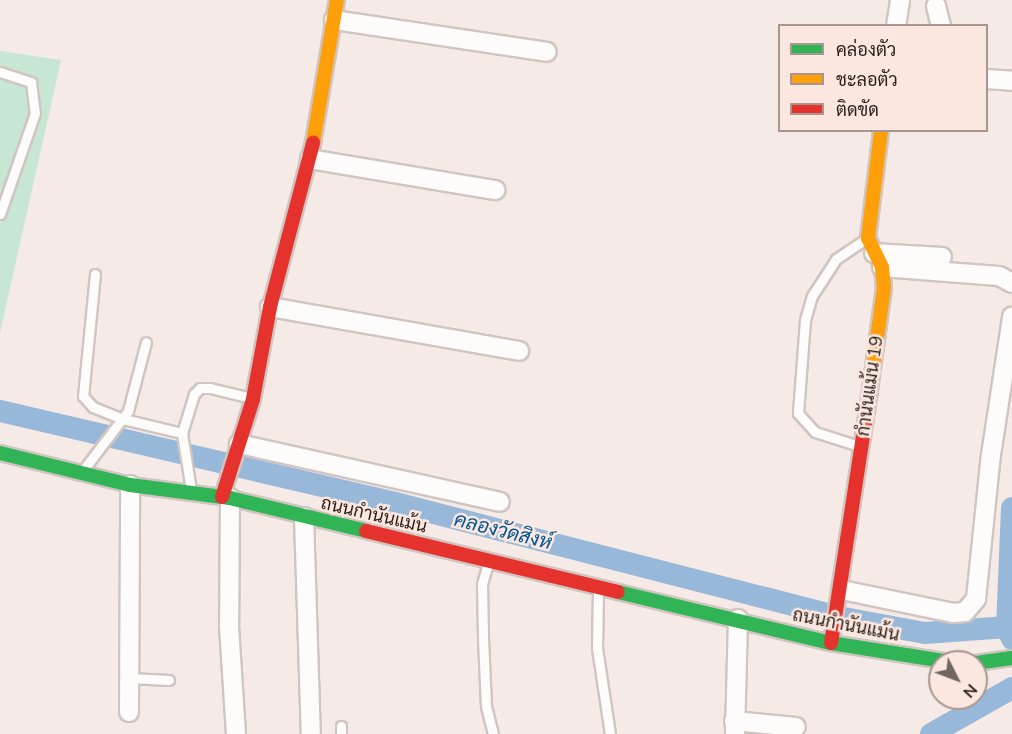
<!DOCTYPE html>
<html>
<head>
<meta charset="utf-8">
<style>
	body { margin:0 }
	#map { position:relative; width:1012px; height:734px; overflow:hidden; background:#f5eae5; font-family:"Nunito Sans",Sarabun,sans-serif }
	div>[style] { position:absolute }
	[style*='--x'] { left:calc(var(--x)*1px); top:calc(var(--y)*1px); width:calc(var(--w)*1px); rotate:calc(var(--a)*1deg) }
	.green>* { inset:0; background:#c7e6d3 }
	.canal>* { height:22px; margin:-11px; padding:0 11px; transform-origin:11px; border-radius:11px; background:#98b8d9 }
	.roads { filter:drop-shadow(2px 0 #d0c5c1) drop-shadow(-2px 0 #d0c5c1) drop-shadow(0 2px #d0c5c1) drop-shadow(0 -2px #d0c5c1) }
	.lane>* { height:9px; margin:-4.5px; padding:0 4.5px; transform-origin:4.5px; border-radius:4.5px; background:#fefcfb }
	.street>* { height:18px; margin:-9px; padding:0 9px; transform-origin:9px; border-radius:9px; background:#fefcfb }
	.fast>* { height:14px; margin:-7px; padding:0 7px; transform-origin:7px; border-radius:7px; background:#30b455 }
	.slow>* { height:14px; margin:-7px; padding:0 7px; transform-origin:7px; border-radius:7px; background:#ff9f0a }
	.jam>* { height:14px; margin:-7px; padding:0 7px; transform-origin:7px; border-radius:7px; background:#e5322d }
	span { translate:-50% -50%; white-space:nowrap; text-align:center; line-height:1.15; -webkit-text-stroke:5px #fbe7df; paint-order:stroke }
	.street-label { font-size:18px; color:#291e19 }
	.water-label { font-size:20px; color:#005692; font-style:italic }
	.legend { position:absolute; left:778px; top:24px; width:210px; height:108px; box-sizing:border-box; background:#fbe7df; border:2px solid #a79790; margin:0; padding:8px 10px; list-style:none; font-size:18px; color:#291e19 }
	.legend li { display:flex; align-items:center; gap:12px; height:30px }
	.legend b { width:30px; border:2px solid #a79790 }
	.north { position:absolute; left:928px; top:650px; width:60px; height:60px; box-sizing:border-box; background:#fbe7df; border:2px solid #a79790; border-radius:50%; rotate:132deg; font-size:16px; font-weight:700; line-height:24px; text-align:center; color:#291e19 }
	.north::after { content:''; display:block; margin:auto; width:21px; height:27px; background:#706560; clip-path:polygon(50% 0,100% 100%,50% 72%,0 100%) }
</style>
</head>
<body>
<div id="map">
	<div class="green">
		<div style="clip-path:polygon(0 51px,61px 60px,0 333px)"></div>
	</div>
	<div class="canal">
		<div style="--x:0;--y:411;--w:406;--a:13.1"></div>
		<div style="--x:395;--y:503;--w:463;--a:14.4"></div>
		<div style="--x:844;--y:618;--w:82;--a:10.5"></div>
		<div style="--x:925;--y:633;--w:82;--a:-4.2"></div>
		<div style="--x:1012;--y:508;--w:119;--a:92.4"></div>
		<div style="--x:1007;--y:627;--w:13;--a:67"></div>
		<div style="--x:931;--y:734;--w:93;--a:-29.6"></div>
	</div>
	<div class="roads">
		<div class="lane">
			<div style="--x:0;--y:72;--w:33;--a:18"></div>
			<div style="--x:31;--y:82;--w:31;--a:83"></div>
			<div style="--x:35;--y:113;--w:107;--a:109.1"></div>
			<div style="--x:95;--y:274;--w:123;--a:95.6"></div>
			<div style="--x:83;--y:396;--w:15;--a:48"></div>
			<div style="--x:93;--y:407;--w:32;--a:22"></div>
			<div style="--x:123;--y:419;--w:61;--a:13.3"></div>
			<div style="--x:859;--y:446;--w:46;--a:-162.3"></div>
			<div style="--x:815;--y:432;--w:25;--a:-132"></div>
			<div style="--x:798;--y:413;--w:93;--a:-85.7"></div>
			<div style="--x:805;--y:320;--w:25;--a:-74"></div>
			<div style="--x:812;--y:296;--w:44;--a:-57"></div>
			<div style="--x:836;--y:259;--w:36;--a:-34"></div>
			<div style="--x:84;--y:469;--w:73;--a:-52.8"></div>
			<div style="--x:128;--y:411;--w:71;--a:-75.4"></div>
			<div style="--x:191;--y:490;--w:58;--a:-99"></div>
			<div style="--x:182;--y:433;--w:41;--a:-72.9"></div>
			<div style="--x:194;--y:394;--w:8;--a:-45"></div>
			<div style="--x:200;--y:388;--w:10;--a:0"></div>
			<div style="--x:210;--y:388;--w:42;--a:13.7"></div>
			<div style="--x:488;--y:563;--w:22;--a:106"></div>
			<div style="--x:482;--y:584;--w:54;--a:88.9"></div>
			<div style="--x:483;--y:638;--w:68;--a:87.5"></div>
			<div style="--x:486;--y:706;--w:29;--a:76"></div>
			<div style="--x:598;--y:591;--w:57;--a:91"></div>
			<div style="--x:597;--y:648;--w:87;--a:81.4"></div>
			<div style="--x:129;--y:678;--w:40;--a:2.9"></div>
			<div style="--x:341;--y:734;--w:8;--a:-90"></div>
		</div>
		<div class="street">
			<div style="--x:936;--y:6;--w:21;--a:76"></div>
			<div style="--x:334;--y:20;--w:215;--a:8.5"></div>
			<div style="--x:896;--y:26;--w:26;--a:-81"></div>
			<div style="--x:986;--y:79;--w:26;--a:4"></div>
			<div style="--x:310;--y:159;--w:188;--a:9.5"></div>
			<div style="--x:874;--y:253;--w:68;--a:3.4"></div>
			<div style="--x:882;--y:267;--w:117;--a:4.4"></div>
			<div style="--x:999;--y:276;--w:15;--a:28"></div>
			<div style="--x:270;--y:307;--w:253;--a:10"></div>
			<div style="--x:239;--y:444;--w:267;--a:12.5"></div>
			<div style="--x:230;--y:498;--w:128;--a:90.4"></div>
			<div style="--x:229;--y:626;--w:108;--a:86.3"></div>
			<div style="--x:304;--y:517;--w:217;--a:88.2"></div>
			<div style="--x:842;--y:590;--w:113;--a:11.7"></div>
			<div style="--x:953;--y:613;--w:12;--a:-5"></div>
			<div style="--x:965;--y:612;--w:17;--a:-50"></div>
			<div style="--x:976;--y:599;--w:145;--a:-84.1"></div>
			<div style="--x:991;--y:455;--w:140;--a:-81.3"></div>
			<div style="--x:129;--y:712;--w:227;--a:-89.7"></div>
			<div style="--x:734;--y:721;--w:62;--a:5.5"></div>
			<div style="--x:735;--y:734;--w:115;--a:-88.5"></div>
		</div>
		<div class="fast">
			<div style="--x:0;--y:453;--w:134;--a:13.8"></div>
			<div style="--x:130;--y:485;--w:101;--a:7.4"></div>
			<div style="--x:230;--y:498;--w:140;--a:13.6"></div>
			<div style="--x:618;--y:592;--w:219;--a:13.5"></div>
			<div style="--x:831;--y:643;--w:120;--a:9.1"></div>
			<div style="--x:976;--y:663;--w:36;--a:-8"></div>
		</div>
		<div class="slow">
			<div style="--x:313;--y:143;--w:145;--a:-80.5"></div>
			<div style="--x:869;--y:397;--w:111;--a:-82.2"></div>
			<div style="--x:884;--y:287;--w:20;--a:-96"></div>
			<div style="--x:882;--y:267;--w:32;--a:-116"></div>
			<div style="--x:868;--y:238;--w:109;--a:-83.1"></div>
		</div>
		<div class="jam">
			<div style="--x:222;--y:497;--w:103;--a:-72.4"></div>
			<div style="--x:253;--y:399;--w:94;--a:-79.5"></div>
			<div style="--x:270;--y:307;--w:170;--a:-75.3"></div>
			<div style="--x:366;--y:531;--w:259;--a:13.6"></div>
			<div style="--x:831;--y:643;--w:249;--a:-81.2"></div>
		</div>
	</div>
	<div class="street-label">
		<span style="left:870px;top:386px;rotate:-82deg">กำนันแม้น 19</span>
		<span style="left:374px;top:515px;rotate:13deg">ถนนกำนันแม้น</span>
		<span style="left:846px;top:625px;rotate:11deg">ถนนกำนันแม้น</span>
	</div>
	<div class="water-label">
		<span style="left:503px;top:531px;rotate:14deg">คลองวัดสิงห์</span>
	</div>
	<ul class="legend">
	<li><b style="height:8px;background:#30b455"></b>คล่องตัว</li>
	<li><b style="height:8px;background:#ff9f0a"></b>ชะลอตัว</li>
	<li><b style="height:8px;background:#e5322d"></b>ติดขัด</li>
	</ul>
	<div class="north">N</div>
</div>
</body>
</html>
